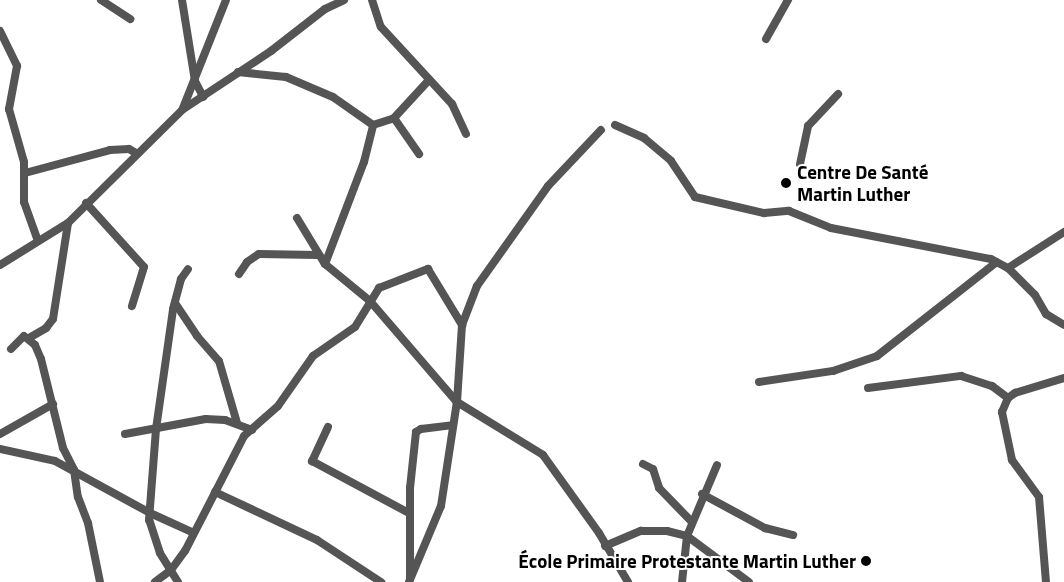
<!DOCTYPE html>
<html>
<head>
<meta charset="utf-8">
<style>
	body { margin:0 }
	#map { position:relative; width:1064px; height:582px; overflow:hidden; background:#fff; font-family:"Titillium Web",sans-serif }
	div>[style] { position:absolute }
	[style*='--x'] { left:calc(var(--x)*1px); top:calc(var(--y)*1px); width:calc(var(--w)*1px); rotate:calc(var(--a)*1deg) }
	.minor>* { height:8px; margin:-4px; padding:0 4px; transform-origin:4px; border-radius:4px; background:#555 }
	.dots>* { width:14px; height:14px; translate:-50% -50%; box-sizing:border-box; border:2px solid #fff; border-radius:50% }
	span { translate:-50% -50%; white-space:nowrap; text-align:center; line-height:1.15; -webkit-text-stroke:4px #fff; paint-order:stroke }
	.poi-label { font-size:19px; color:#000; font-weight:700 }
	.left { translate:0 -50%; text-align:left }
	.right { translate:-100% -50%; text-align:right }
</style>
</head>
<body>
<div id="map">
	<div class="minor">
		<div style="--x:101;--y:0;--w:35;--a:33"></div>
		<div style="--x:182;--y:0;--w:82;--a:80.9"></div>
		<div style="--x:195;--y:81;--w:18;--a:63"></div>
		<div style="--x:372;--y:0;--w:28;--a:72"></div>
		<div style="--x:381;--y:27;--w:105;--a:47.3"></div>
		<div style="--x:452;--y:104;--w:33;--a:65"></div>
		<div style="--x:0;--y:31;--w:39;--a:64"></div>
		<div style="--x:17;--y:66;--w:44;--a:100.5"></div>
		<div style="--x:9;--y:109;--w:55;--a:74.2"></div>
		<div style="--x:24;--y:162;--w:40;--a:90"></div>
		<div style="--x:24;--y:202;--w:41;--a:70.3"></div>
		<div style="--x:766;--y:39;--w:45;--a:-60.6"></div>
		<div style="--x:238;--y:72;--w:48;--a:5.9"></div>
		<div style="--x:286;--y:77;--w:51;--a:23.1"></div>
		<div style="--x:333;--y:97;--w:49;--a:35"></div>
		<div style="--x:373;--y:125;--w:22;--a:-18"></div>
		<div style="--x:394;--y:118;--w:52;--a:-47.4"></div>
		<div style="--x:183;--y:108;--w:116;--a:-68.3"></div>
		<div style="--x:394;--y:118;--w:44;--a:55.2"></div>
		<div style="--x:615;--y:125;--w:32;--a:24"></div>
		<div style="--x:644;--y:138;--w:35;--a:40"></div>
		<div style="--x:671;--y:161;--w:43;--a:56.3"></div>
		<div style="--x:695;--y:197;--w:71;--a:13.1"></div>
		<div style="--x:764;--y:213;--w:25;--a:-5"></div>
		<div style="--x:789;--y:211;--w:45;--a:22"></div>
		<div style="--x:831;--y:228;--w:163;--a:11"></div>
		<div style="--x:991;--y:259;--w:19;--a:28"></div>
		<div style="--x:1008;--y:268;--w:38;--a:45"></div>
		<div style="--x:1035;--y:295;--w:22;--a:60"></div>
		<div style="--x:1046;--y:314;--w:21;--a:31"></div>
		<div style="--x:800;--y:164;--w:39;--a:-78"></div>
		<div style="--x:808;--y:126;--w:44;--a:-46.8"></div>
		<div style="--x:25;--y:173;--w:88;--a:-15.1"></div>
		<div style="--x:110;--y:150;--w:19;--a:-3"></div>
		<div style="--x:129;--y:149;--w:8;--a:30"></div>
		<div style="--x:86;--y:203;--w:86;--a:47.8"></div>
		<div style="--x:144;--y:267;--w:41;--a:107.1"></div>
		<div style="--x:297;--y:218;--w:54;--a:58.7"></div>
		<div style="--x:325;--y:264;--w:58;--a:39.4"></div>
		<div style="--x:370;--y:301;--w:133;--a:49.3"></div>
		<div style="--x:457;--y:402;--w:101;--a:31.6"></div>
		<div style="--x:543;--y:455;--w:96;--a:54.3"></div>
		<div style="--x:599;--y:533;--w:57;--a:59.4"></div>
		<div style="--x:325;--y:264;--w:109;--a:-69.1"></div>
		<div style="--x:364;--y:162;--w:38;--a:-76"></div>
		<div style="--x:0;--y:265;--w:80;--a:-31.7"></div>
		<div style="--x:68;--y:223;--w:161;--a:-44.7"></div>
		<div style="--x:182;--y:110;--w:107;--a:-33.5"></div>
		<div style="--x:271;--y:51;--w:68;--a:-37.9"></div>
		<div style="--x:325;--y:9;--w:21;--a:-25"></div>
		<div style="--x:1008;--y:268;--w:67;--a:-32.7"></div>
		<div style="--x:239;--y:274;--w:14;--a:-56"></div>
		<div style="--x:247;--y:262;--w:14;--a:-34"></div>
		<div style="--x:259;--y:254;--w:58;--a:1"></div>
		<div style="--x:175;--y:303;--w:40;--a:56"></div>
		<div style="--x:197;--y:336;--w:33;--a:49"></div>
		<div style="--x:219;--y:361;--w:65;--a:73.8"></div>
		<div style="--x:29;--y:338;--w:20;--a:-30"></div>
		<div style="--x:46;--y:328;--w:11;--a:-52"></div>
		<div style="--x:53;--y:319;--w:97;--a:-81.1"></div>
		<div style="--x:11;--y:349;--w:18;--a:-45"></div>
		<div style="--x:24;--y:336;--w:14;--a:39"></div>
		<div style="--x:35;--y:345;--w:15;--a:67"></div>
		<div style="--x:41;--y:359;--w:92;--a:76.1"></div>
		<div style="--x:63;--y:448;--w:25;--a:63"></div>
		<div style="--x:74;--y:470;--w:27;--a:82"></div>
		<div style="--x:78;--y:497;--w:28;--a:69"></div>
		<div style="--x:88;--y:523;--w:60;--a:78.5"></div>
		<div style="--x:759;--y:382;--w:75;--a:-8.5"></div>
		<div style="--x:833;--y:371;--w:46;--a:-18.8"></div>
		<div style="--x:877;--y:356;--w:152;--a:-38.1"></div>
		<div style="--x:868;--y:388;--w:94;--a:-7.4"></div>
		<div style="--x:961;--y:376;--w:33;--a:18"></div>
		<div style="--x:992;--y:386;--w:20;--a:37"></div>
		<div style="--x:328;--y:427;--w:38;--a:115"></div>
		<div style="--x:312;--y:461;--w:110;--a:28.2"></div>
		<div style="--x:0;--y:434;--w:61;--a:-29.5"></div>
		<div style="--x:125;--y:434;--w:82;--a:-10.5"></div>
		<div style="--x:206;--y:419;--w:19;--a:3"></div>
		<div style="--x:225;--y:420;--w:29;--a:20"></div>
		<div style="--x:0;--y:449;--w:56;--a:12.3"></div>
		<div style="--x:55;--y:461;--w:108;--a:28.7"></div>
		<div style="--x:150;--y:513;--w:48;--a:24.4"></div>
		<div style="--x:643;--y:464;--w:11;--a:27"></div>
		<div style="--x:653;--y:469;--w:20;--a:72"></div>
		<div style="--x:659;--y:488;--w:47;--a:45.9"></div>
		<div style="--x:215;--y:492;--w:113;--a:25.2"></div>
		<div style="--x:317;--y:540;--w:77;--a:33.3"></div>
		<div style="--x:702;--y:494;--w:72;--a:28.4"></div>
		<div style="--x:765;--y:528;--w:29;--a:14"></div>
		<div style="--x:605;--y:546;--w:39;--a:-23"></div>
		<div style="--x:641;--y:531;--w:26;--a:0"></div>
		<div style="--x:667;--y:531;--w:21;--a:14"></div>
		<div style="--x:687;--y:536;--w:77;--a:36.6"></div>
		<div style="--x:410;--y:579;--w:91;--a:-90"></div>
		<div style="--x:410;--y:488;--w:56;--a:-83.9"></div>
		<div style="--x:416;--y:432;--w:6;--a:-31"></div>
		<div style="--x:421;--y:429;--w:32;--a:-7"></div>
		<div style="--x:155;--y:582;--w:20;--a:-37"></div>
		<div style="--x:171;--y:570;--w:24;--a:-54"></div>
		<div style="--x:185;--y:551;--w:129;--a:-62.8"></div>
		<div style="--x:244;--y:436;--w:45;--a:-41.4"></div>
		<div style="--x:278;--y:406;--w:61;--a:-55"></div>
		<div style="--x:313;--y:356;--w:51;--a:-34.6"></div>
		<div style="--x:355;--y:327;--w:46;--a:-58.4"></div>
		<div style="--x:379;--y:288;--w:53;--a:-21.2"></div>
		<div style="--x:428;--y:269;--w:66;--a:58.7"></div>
		<div style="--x:178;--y:582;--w:34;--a:-122"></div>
		<div style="--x:160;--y:553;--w:35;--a:-108"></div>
		<div style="--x:149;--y:520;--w:91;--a:-85.6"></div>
		<div style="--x:156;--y:429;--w:121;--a:-81.9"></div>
		<div style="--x:173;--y:309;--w:31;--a:-75"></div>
		<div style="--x:181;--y:279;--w:12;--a:-55"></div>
		<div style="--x:409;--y:582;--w:82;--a:-67.2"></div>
		<div style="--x:441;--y:506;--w:105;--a:-81.3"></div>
		<div style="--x:457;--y:402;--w:77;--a:-86.3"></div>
		<div style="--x:462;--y:325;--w:42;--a:-69"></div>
		<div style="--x:477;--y:286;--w:123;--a:-54.6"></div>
		<div style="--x:548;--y:186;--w:77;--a:-46.6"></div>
		<div style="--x:682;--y:582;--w:46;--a:-83.8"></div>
		<div style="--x:687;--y:536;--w:77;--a:-67.1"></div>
		<div style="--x:1046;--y:582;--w:85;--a:-94.7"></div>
		<div style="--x:1039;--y:497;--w:46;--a:-126.1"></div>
		<div style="--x:1012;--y:460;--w:49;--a:-101.8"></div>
		<div style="--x:1002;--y:412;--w:15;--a:-67"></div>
		<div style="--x:1008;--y:398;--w:9;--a:-36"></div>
		<div style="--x:1015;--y:393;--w:51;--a:-17"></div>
	</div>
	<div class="dots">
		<div style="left:786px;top:183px;background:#000"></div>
		<div style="left:866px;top:561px;background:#000"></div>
	</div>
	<div class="poi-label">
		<span class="left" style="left:797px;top:183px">Centre De Santé<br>Martin Luther</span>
		<span class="right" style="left:856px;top:561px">École Primaire Protestante Martin Luther</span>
	</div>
</div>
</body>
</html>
